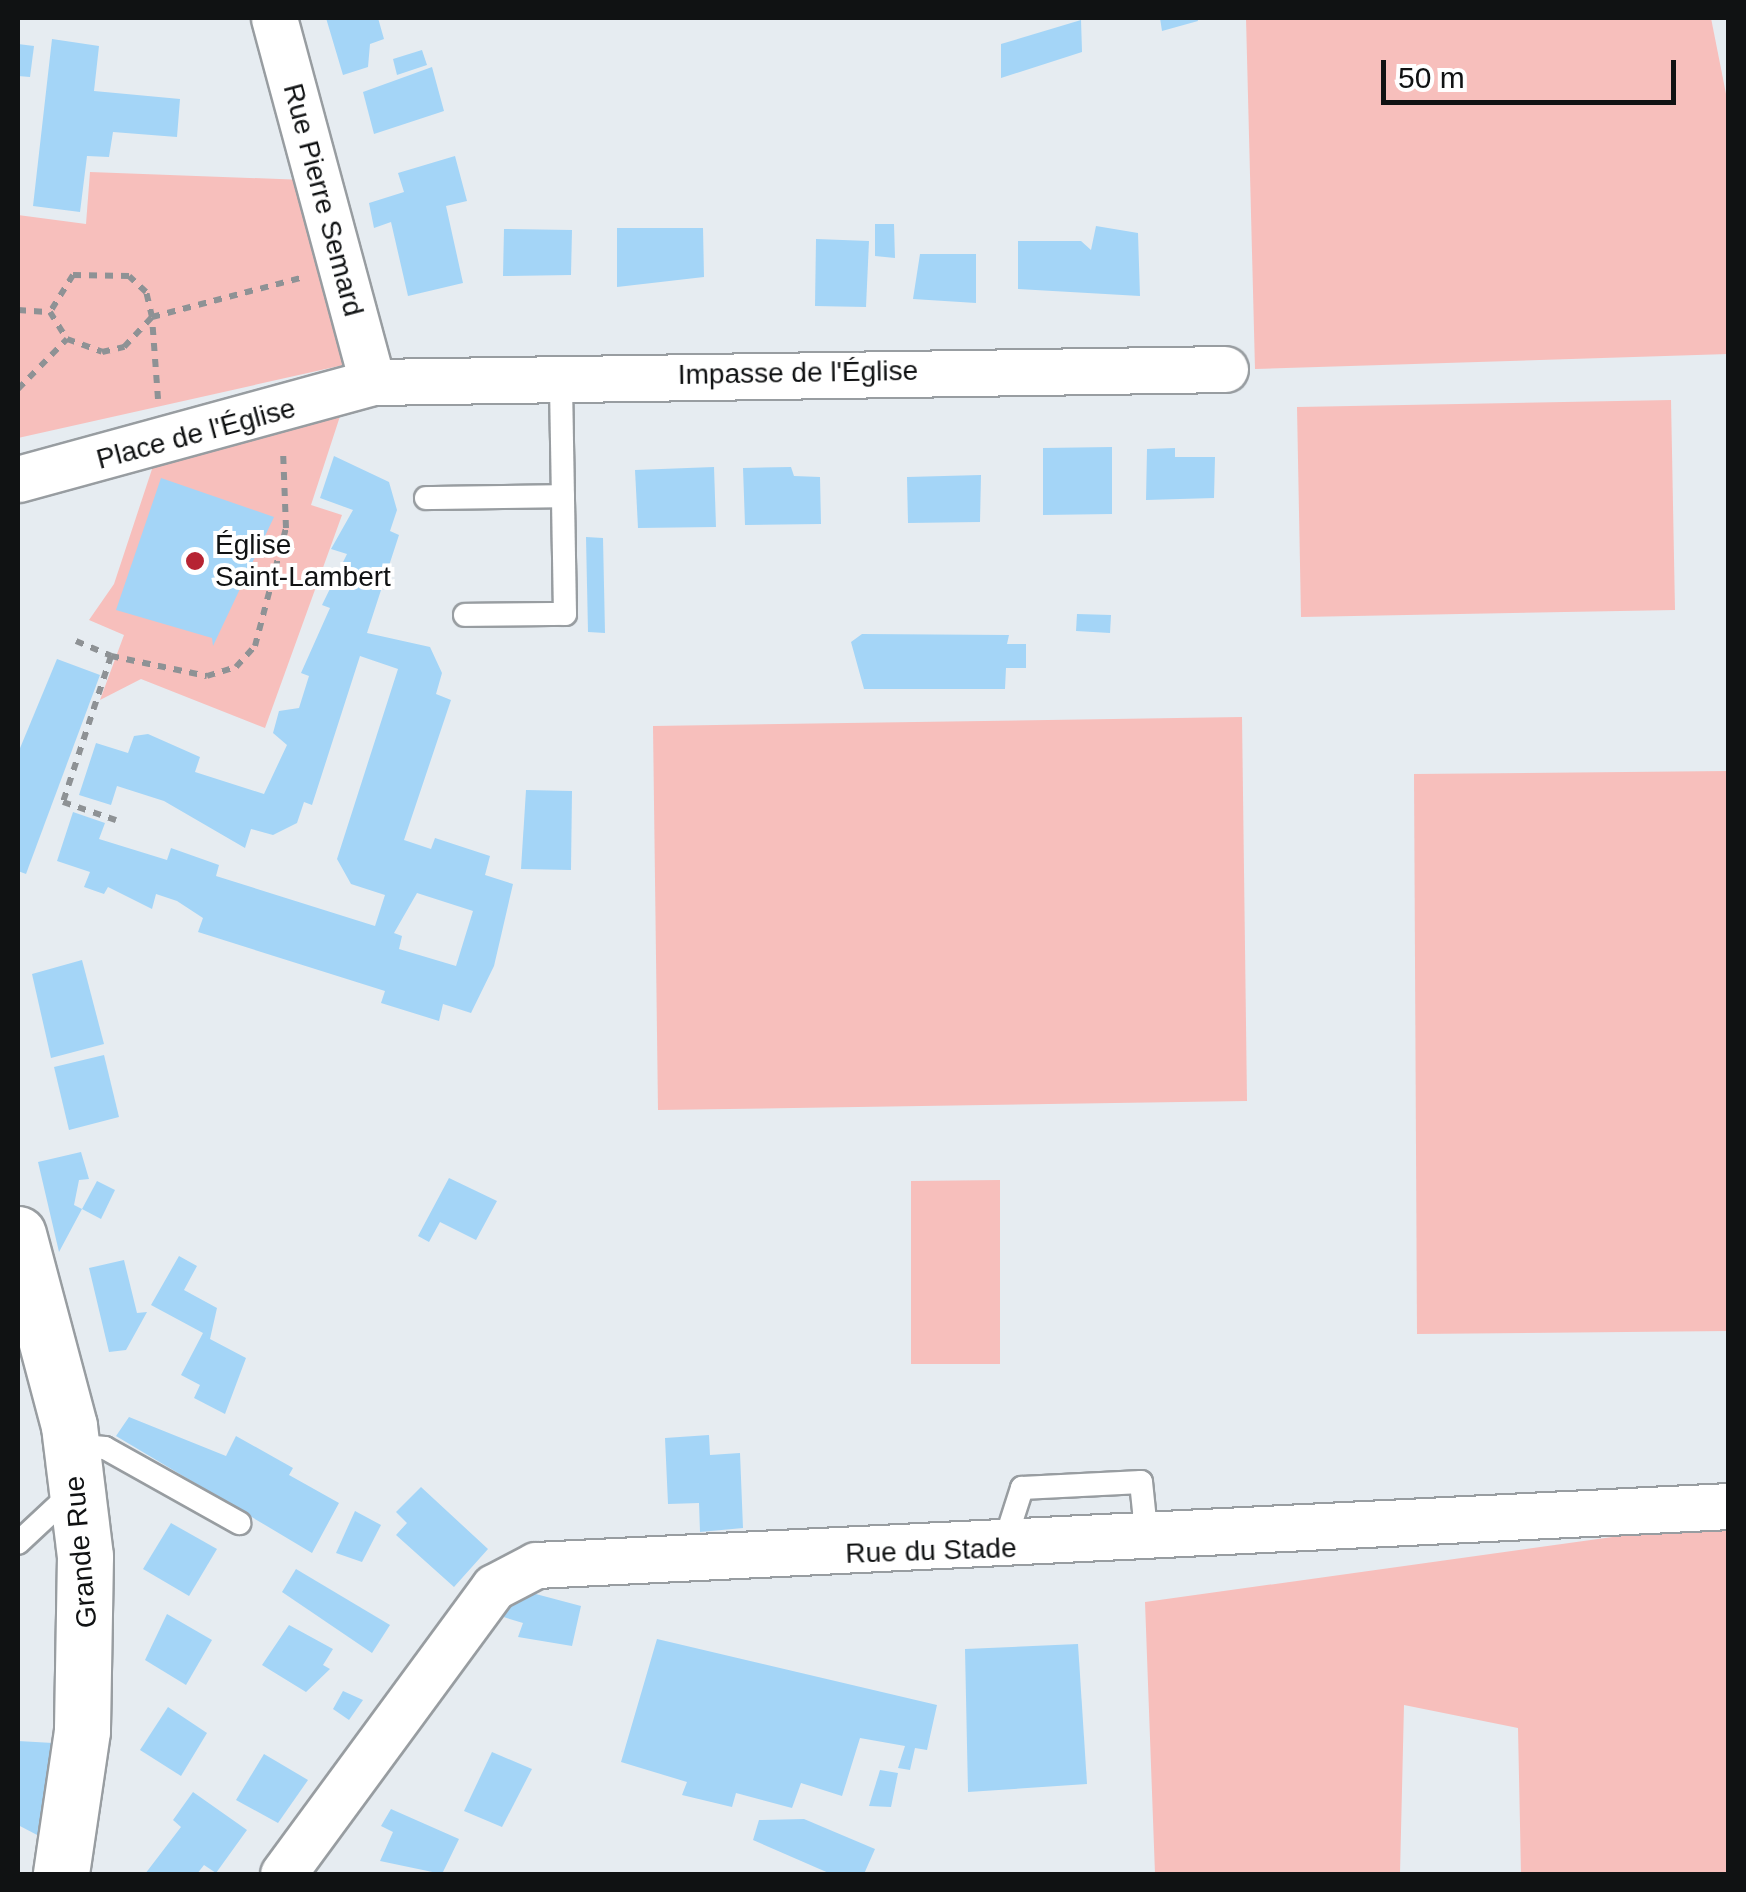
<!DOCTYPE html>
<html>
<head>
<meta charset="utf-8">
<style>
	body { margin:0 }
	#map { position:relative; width:1746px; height:1892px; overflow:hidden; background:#e6ecf1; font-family:Helvetica,sans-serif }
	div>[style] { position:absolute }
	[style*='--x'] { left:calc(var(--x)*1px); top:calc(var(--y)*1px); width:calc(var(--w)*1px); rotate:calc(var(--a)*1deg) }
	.green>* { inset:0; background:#f7bfbc }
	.building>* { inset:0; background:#a4d5f7 }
	.path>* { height:6px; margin-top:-3px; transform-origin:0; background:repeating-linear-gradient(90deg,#8e9295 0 8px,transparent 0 16px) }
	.roads { filter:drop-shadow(2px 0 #989da1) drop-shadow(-2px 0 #989da1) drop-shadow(0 2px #989da1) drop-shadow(0 -2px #989da1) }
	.lane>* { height:22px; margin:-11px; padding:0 11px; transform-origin:11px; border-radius:11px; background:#fff }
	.street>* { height:45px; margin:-22.5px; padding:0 22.5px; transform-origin:22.5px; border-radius:22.5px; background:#fff }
	.secondary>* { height:55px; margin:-27.5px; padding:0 27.5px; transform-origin:27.5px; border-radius:27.5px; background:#fff }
	.dots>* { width:28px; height:28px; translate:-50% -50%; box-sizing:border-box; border:5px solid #fff; border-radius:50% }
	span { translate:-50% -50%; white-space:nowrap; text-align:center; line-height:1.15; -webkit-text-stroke:8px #fff; paint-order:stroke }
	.street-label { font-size:28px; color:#101213 }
	.poi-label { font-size:28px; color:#101213 }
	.left { translate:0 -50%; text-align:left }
	.frame { position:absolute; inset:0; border:20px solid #101213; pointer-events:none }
	.scale { position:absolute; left:1381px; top:60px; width:295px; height:45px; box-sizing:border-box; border:5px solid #101213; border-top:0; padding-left:12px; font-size:30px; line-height:35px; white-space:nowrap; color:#101213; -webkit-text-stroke:8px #fff; paint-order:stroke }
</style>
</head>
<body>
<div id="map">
	<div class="green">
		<div style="clip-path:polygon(1246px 18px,1711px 18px,1728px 104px,1728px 354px,1255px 369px)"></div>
		<div style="clip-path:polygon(90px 172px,305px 180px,348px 364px,18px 438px,18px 215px,86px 224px)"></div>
		<div style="clip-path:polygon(1671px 400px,1675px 610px,1301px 617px,1297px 407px)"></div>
		<div style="clip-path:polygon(344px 404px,311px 505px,342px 515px,265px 728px,141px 679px,100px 700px,124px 635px,89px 620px,114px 584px,158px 451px)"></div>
		<div style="clip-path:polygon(1242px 717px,1247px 1101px,658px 1110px,653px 726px)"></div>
		<div style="clip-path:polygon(1728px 771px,1728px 1331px,1417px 1334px,1414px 774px)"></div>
		<div style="clip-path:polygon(1000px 1180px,1000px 1364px,911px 1364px,911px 1181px)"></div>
		<div style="clip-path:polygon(1728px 1521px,1728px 1874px,1521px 1874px,1518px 1728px,1404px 1705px,1400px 1874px,1155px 1874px,1145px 1602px)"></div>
	</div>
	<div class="building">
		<div style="clip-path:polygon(326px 18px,378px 18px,384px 39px,370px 44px,368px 67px,343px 75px)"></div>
		<div style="clip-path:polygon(1160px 18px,1197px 18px,1198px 21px,1162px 31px)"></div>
		<div style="clip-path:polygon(1081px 20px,1082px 52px,1001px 78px,1001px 44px)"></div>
		<div style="clip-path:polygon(52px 39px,99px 46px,94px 91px,180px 99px,177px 137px,113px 132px,109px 157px,87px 156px,80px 212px,33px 206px)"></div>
		<div style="clip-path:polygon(18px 44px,34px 46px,30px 77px,18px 76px)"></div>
		<div style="clip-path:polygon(422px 50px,427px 65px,397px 75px,393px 59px)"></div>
		<div style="clip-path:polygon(432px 67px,444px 111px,374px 134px,363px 92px)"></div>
		<div style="clip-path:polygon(455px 156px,467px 201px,446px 206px,463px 283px,408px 296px,391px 222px,374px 228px,369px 203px,404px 192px,398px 173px)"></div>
		<div style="clip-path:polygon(875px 224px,894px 224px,895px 258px,875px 256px)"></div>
		<div style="clip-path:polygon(1096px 226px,1138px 233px,1140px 296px,1018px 289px,1018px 241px,1081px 241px,1091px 250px)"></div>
		<div style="clip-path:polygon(617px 228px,703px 228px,704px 277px,617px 287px)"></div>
		<div style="clip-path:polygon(504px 229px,572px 230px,571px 275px,503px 276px)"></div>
		<div style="clip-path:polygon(816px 239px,869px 241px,866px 307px,815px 306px)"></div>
		<div style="clip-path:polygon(920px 254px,976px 254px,976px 303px,913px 299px)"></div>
		<div style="clip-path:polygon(1112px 447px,1112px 514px,1043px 515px,1043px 448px)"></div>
		<div style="clip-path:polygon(1175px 448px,1175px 457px,1215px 457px,1214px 498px,1146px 500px,1147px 449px)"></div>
		<div style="clip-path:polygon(evenodd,334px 456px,389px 482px,397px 510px,390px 531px,399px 535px,367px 633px,430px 647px,442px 673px,436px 694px,451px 700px,404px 840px,431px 849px,435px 838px,490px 856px,485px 875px,513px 884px,494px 966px,471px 1013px,443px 1004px,439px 1021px,381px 1003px,385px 991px,198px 932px,203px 918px,177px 901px,156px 894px,152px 909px,108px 887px,104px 894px,84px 887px,90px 872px,57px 861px,73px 812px,105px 823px,99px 839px,167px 860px,171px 848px,219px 865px,216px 876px,375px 926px,385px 895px,351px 884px,337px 859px,398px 669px,360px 656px,312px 805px,304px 802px,297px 823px,273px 835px,251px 829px,245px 848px,164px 801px,117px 786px,111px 805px,79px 795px,96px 743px,128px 753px,134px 736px,148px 734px,200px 757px,195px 772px,264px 794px,287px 745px,273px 733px,279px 711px,299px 708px,309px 676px,301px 673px,330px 608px,322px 605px,347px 554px,331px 549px,353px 510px,320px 498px,334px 456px,417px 893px,473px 911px,456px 966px,399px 949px,402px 936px,394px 933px,417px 893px)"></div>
		<div style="clip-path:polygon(714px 467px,716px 527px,638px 528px,635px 470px)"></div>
		<div style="clip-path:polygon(791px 467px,794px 476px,820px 477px,821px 524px,745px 525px,743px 468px)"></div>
		<div style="clip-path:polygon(981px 475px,980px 522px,908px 523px,907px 477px)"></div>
		<div style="clip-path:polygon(161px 478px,274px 517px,213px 646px,212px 638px,116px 610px)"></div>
		<div style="clip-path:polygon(586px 537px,603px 538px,605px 633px,588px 632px)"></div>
		<div style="clip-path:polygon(1077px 614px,1111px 615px,1110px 633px,1076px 631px)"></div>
		<div style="clip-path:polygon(862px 634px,1009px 635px,1007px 644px,1026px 644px,1026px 668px,1006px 668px,1005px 689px,864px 689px,851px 642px)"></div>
		<div style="clip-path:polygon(57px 659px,100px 675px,26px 874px,18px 871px,18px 753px)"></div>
		<div style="clip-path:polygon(526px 790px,572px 791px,571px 870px,521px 869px)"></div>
		<div style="clip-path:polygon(82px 960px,104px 1044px,51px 1058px,32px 974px)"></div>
		<div style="clip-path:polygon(104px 1055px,119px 1117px,69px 1130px,54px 1067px)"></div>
		<div style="clip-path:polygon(81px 1152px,89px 1179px,79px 1180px,74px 1205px,82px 1209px,59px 1252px,38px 1162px)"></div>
		<div style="clip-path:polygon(449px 1178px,497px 1201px,476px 1240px,440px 1222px,429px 1242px,418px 1236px)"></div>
		<div style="clip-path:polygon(97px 1181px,115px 1190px,101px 1219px,82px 1209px)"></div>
		<div style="clip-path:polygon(179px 1256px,197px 1266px,184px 1290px,217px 1308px,210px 1339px,246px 1358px,225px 1414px,194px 1398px,200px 1385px,181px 1375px,203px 1333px,151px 1305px)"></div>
		<div style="clip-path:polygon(124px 1260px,137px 1313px,147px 1312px,126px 1350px,109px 1352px,89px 1268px)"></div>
		<div style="clip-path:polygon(129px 1417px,226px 1456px,236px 1436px,293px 1468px,289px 1475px,339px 1503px,312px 1553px,116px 1436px)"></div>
		<div style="clip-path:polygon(709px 1435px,710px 1455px,740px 1453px,743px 1528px,700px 1532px,699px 1503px,668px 1504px,665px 1438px)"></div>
		<div style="clip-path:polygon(421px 1487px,488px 1549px,454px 1587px,396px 1535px,407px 1523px,396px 1512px)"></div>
		<div style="clip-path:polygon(355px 1511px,381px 1525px,362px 1562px,336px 1553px)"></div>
		<div style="clip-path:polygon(171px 1523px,217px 1549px,189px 1596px,143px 1569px)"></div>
		<div style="clip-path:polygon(296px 1569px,390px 1625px,372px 1653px,282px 1592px)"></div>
		<div style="clip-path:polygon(532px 1593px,581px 1606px,572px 1646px,518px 1637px,523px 1623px,497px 1615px,503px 1597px)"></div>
		<div style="clip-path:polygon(167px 1614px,212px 1640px,186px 1685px,145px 1660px)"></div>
		<div style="clip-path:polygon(289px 1625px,333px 1649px,323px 1665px,330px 1669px,306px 1692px,262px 1665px)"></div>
		<div style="clip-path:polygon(657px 1639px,937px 1705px,927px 1750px,915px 1748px,910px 1770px,898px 1768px,905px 1746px,860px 1738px,842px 1796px,801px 1783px,792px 1808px,736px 1793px,732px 1807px,682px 1795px,687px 1782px,621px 1762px)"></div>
		<div style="clip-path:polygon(1078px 1644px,1087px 1784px,968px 1792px,965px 1649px)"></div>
		<div style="clip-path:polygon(343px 1691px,363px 1700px,349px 1720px,333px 1709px)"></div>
		<div style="clip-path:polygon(168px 1707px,207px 1733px,181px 1776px,140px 1750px)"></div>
		<div style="clip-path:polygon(18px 1741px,53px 1743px,41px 1837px,18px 1825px)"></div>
		<div style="clip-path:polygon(492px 1752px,532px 1769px,502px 1827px,464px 1811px)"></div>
		<div style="clip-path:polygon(264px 1754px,308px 1780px,278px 1823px,236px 1800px)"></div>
		<div style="clip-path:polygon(880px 1770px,898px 1773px,891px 1807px,869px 1806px)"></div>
		<div style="clip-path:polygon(193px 1792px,247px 1830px,216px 1873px,204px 1865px,197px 1874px,145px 1874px,181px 1827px,173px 1820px)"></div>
		<div style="clip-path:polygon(391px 1809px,459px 1839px,442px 1874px,380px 1861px,393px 1832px,381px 1826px)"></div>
		<div style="clip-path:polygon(804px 1819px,875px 1849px,864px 1874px,831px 1874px,753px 1840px,759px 1820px)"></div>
	</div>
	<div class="path">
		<div style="--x:18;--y:310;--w:32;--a:4"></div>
		<div style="--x:18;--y:389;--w:70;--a:-45.6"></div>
		<div style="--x:67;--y:339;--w:37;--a:20"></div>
		<div style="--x:102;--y:352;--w:23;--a:-13"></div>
		<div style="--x:124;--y:347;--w:41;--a:-47"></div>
		<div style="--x:152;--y:317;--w:26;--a:-103"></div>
		<div style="--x:146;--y:292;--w:23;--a:-137"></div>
		<div style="--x:129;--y:276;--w:56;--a:-179"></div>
		<div style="--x:73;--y:275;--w:44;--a:121.9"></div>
		<div style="--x:50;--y:312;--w:32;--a:58"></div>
		<div style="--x:158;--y:399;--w:82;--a:-94.2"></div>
		<div style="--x:152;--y:317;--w:154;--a:-14.7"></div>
		<div style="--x:76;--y:641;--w:38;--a:23"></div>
		<div style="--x:111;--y:656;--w:154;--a:108.2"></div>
		<div style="--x:63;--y:802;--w:56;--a:18.8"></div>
		<div style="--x:111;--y:656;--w:98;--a:11.8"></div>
		<div style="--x:207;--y:676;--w:30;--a:-17"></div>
		<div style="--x:236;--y:667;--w:28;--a:-48"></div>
		<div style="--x:255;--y:646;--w:122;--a:-75.3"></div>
		<div style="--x:286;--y:528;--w:79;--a:-92.2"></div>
	</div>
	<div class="roads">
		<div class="lane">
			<div style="--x:426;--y:498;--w:137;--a:-0.8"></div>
			<div style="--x:465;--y:615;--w:100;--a:-0.6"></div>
			<div style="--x:565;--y:614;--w:238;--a:-91"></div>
			<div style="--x:71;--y:1445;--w:34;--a:5"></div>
			<div style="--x:105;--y:1448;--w:154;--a:29.2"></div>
			<div style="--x:18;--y:1543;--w:81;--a:-43"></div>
			<div style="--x:1004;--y:1544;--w:59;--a:-72.2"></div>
			<div style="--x:1022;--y:1488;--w:119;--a:-2.9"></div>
			<div style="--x:1141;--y:1482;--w:58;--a:84.1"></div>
		</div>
		<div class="street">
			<div style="--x:274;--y:18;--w:377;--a:74.9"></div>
			<div style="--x:18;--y:479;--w:367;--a:-15.3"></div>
			<div style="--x:372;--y:382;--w:853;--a:-0.87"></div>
			<div style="--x:283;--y:1874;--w:356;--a:-53.7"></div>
			<div style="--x:494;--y:1587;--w:47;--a:-27.6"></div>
			<div style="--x:536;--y:1565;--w:1193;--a:-2.83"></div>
		</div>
		<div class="secondary">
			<div style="--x:18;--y:1234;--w:199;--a:75.1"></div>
			<div style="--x:69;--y:1426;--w:131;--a:83"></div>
			<div style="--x:85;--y:1556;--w:175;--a:91"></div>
			<div style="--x:82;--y:1731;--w:145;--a:98.4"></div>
		</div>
	</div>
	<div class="dots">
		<div style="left:195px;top:561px;background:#b62433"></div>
	</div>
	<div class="street-label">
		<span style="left:323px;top:200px;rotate:75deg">Rue Pierre Semard</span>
		<span style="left:798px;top:373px;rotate:-1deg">Impasse de l'Église</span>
		<span style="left:196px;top:434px;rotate:-15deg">Place de l'Église</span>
		<span style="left:931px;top:1551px;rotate:-2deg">Rue du Stade</span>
		<span style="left:81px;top:1552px;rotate:-95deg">Grande Rue</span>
	</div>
	<div class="poi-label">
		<span class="left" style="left:215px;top:561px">Église<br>Saint-Lambert</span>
	</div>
	<div class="frame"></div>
	<div class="scale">50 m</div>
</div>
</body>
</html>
